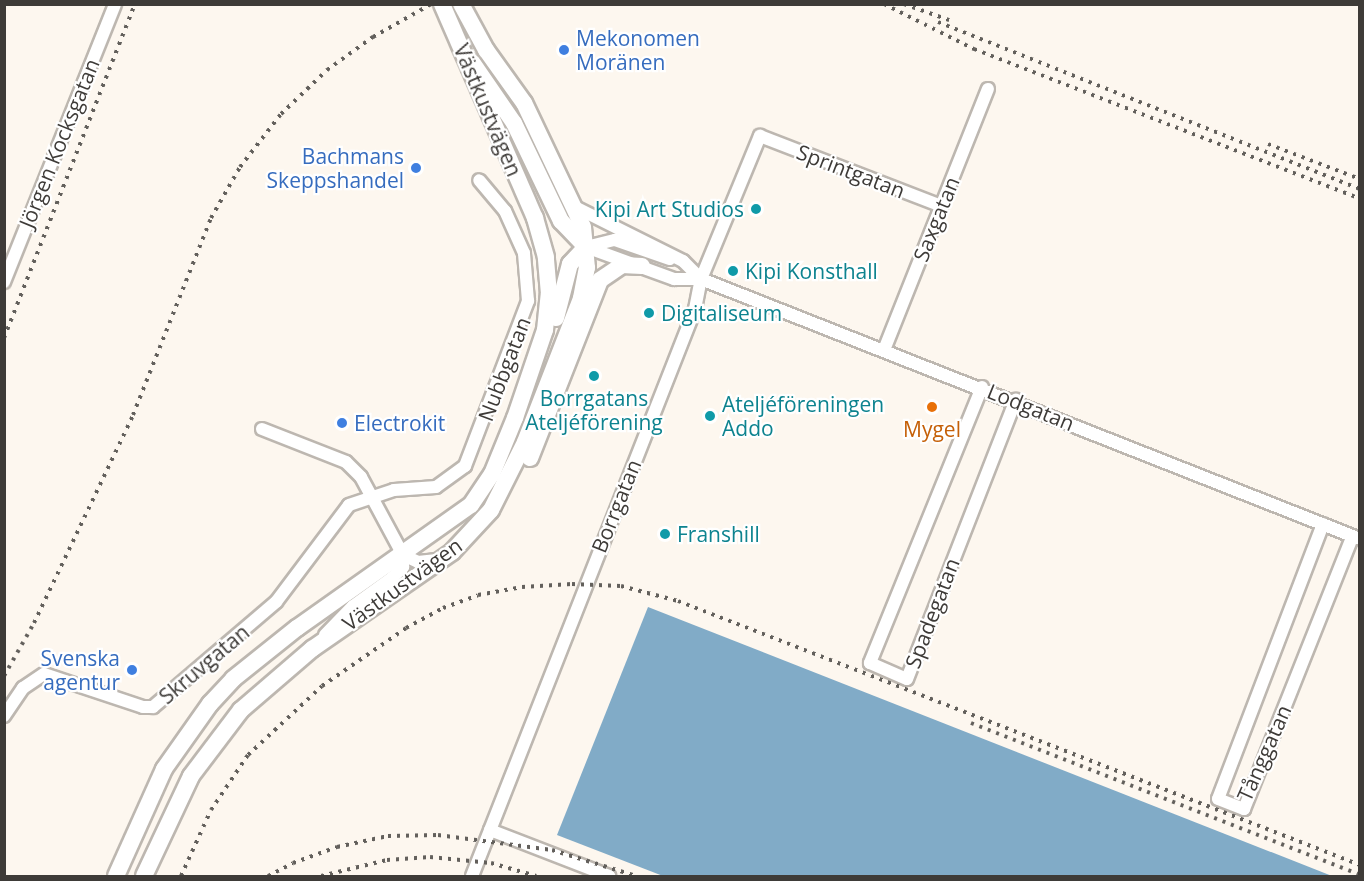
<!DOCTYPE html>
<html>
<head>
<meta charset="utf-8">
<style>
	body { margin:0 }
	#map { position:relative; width:1364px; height:881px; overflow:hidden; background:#fdf7ef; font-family:"Open Sans",sans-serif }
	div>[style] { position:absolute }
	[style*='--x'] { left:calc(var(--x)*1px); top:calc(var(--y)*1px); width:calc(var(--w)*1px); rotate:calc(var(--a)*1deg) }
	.water>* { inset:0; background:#81abc7 }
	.roads { filter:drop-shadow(2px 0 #bdb7b0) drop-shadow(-2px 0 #bdb7b0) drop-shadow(0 2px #bdb7b0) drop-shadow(0 -2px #bdb7b0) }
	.street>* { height:12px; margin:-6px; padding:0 6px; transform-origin:6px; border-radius:6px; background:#fff }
	.secondary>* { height:16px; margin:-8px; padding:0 8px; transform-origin:8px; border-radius:8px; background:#fff }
	.rail>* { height:4px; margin-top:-2px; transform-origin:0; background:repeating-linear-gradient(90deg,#63605c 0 3px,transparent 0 9px) }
	.dots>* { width:16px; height:16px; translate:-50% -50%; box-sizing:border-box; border:3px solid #fff; border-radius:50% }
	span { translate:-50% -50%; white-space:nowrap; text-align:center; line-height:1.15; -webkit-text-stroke:4.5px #fff; paint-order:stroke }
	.shop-label { font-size:21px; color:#366cbe }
	.left { translate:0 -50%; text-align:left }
	.right { translate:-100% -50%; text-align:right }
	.street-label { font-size:21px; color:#3e3b38 }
	.culture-label { font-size:21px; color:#0d838f }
	.food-label { font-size:21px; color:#c56008 }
	.frame { position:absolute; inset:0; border:6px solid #3e3b38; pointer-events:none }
</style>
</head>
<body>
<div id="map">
	<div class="water">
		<div style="clip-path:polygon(648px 607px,1332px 876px,663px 876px,557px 835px)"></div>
	</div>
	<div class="roads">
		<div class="street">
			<div style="--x:575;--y:207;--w:121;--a:26.6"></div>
			<div style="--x:683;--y:261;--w:25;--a:45"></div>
			<div style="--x:586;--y:247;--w:94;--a:20"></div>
			<div style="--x:674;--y:279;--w:27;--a:0"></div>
			<div style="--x:701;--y:279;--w:708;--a:21.53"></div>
			<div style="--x:586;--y:247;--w:30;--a:-14"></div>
			<div style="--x:615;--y:240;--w:58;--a:19.1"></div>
			<div style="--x:4;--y:282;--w:299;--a:-68.2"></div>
			<div style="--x:884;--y:350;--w:281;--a:-68.3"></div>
			<div style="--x:982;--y:387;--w:298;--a:112.1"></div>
			<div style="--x:870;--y:663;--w:40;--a:23.4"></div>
			<div style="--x:907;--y:679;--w:300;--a:-68.7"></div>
			<div style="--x:262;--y:429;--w:90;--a:21.4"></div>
			<div style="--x:346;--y:462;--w:21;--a:45"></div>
			<div style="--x:361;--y:477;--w:89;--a:61.7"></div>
			<div style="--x:1323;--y:524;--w:294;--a:110.9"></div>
			<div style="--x:1218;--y:799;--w:28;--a:21"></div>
			<div style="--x:1244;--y:809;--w:293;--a:-68.3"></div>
			<div style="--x:325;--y:635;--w:40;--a:-46"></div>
			<div style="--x:353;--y:606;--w:48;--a:-35.7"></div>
			<div style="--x:392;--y:578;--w:16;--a:-45"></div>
			<div style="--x:403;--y:567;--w:12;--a:-90"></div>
			<div style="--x:403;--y:555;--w:17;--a:25"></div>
			<div style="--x:418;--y:562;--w:19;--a:-6"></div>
			<div style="--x:4;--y:716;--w:34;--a:-56"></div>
			<div style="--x:23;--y:688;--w:25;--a:-34"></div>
			<div style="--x:44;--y:674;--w:104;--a:18.4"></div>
			<div style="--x:143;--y:707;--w:10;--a:0"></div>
			<div style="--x:153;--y:707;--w:162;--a:-40.5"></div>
			<div style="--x:276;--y:602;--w:121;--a:-53"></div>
			<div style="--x:349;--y:505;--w:47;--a:-18.4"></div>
			<div style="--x:394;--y:490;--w:42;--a:-4.1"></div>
			<div style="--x:436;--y:487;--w:36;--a:-36"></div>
			<div style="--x:465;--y:466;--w:177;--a:-69.1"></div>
			<div style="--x:528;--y:301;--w:48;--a:-94.8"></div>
			<div style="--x:524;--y:253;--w:46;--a:-114.3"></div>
			<div style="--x:505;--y:211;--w:40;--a:-130"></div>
			<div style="--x:490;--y:830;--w:128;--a:21.1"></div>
			<div style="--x:472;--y:876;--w:609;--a:-68.53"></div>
			<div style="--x:695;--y:309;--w:31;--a:-79"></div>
			<div style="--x:701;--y:279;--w:155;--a:-67.6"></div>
			<div style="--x:760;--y:136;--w:194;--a:21.1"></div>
		</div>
		<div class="secondary">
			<div style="--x:472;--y:62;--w:74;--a:55.5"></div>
			<div style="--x:514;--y:123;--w:109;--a:64.4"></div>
			<div style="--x:561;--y:221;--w:36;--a:46"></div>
			<div style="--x:556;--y:318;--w:56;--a:-75.5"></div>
			<div style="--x:570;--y:264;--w:23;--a:-47"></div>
			<div style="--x:530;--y:458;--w:191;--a:-68.5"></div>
			<div style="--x:600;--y:280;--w:27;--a:-34"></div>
			<div style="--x:622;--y:265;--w:20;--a:3"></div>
			<div style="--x:116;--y:876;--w:117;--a:-65.8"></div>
			<div style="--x:164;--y:769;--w:80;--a:-54.7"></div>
			<div style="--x:210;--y:704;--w:34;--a:-47"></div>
			<div style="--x:233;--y:679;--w:82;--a:-38.6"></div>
			<div style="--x:297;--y:628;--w:213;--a:-35.3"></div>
			<div style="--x:471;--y:505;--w:37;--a:-56"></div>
			<div style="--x:492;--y:474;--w:61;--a:-67.7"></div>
			<div style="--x:515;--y:418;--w:93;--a:-71.2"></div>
			<div style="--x:545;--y:330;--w:36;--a:-84"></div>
			<div style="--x:549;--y:294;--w:37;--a:-95"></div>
			<div style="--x:546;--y:257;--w:41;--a:-105.8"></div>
			<div style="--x:535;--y:218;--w:233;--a:-113.5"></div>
			<div style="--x:144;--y:876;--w:110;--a:-64.8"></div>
			<div style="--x:191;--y:776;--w:83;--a:-52.9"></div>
			<div style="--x:241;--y:710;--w:94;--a:-40.7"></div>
			<div style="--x:312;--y:649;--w:170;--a:-34.7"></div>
			<div style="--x:452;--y:552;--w:57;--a:-47.1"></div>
			<div style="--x:491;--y:510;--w:76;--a:-63.4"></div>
			<div style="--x:525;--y:442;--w:155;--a:-68.7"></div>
			<div style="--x:581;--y:298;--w:31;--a:-79"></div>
			<div style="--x:587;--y:268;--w:41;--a:-95.6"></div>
			<div style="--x:583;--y:227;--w:137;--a:-115.4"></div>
			<div style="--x:524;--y:103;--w:65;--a:-125.6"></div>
			<div style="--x:486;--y:50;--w:52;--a:-118.5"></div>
		</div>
	</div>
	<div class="rail">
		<div style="--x:884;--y:4;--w:101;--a:26.6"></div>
		<div style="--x:974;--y:49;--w:414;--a:21.2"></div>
		<div style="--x:904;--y:4;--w:48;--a:19.6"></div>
		<div style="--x:938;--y:22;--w:454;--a:21.6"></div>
		<div style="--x:1268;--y:144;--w:98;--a:20.8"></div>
		<div style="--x:4;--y:338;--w:359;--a:-68.6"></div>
		<div style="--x:4;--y:676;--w:61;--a:-60.5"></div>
		<div style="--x:34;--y:623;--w:230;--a:-64.5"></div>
		<div style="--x:133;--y:415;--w:212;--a:-68.4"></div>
		<div style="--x:211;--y:218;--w:59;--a:-60.4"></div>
		<div style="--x:240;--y:167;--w:67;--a:-52.3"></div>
		<div style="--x:281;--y:114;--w:64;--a:-43.7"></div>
		<div style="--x:327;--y:70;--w:57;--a:-35.7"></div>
		<div style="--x:373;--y:37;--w:67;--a:-29.6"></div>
		<div style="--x:971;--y:723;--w:418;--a:21.3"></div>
		<div style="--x:181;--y:876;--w:72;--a:-65.6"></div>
		<div style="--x:211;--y:810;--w:66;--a:-56.1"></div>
		<div style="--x:248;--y:755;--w:101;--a:-43"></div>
		<div style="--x:322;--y:686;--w:102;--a:-34.6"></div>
		<div style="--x:406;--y:628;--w:42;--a:-28.4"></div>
		<div style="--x:443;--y:608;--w:37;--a:-20"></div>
		<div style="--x:478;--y:595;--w:45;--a:-10.3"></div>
		<div style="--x:522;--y:587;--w:50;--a:-3.4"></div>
		<div style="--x:572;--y:584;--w:49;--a:2.3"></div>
		<div style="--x:621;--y:586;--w:59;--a:14.7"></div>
		<div style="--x:678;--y:601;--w:731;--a:21.16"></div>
		<div style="--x:268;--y:876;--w:28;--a:-27"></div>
		<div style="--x:293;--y:863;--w:47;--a:-20"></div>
		<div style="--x:337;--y:847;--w:52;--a:-12.2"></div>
		<div style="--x:388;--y:836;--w:50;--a:-1.1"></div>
		<div style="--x:438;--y:835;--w:115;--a:7.5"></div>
		<div style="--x:552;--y:850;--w:88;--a:17.2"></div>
		<div style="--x:321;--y:876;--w:68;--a:-13.6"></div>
		<div style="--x:387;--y:860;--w:43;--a:-4"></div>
		<div style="--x:430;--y:857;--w:61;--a:5.6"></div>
		<div style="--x:491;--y:863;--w:47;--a:16.1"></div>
	</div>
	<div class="dots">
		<div style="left:564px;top:50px;background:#3f7fe0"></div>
		<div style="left:416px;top:168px;background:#3f7fe0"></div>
		<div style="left:756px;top:209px;background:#0f9aa8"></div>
		<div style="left:733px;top:271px;background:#0f9aa8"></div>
		<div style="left:649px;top:313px;background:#0f9aa8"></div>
		<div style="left:594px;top:376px;background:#0f9aa8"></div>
		<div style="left:932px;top:407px;background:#e8710a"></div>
		<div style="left:710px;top:416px;background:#0f9aa8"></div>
		<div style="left:342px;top:423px;background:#3f7fe0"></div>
		<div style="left:665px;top:534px;background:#0f9aa8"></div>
		<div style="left:132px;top:670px;background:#3f7fe0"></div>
	</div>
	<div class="shop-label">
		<span class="left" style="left:576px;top:50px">Mekonomen<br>Moränen</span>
		<span class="right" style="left:404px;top:168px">Bachmans<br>Skeppshandel</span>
		<span class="left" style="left:354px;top:423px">Electrokit</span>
		<span class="right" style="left:120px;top:670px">Svenska<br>agentur</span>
	</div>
	<div class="street-label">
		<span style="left:488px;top:110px;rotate:67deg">Västkustvägen</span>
		<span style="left:59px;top:143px;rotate:-68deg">Jörgen Kocksgatan</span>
		<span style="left:851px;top:171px;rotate:21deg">Sprintgatan</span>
		<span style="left:936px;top:219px;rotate:-68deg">Saxgatan</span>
		<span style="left:504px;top:369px;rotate:-69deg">Nubbgatan</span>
		<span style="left:1031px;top:407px;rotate:22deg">Lodgatan</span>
		<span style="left:616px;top:506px;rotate:-68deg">Borrgatan</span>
		<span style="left:402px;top:584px;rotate:-36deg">Västkustvägen</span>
		<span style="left:932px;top:613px;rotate:-69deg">Spadegatan</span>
		<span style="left:204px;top:664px;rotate:-40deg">Skruvgatan</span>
		<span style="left:1264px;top:753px;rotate:-66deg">Tånggatan</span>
	</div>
	<div class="culture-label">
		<span class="right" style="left:744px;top:209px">Kipi Art Studios</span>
		<span class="left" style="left:745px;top:271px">Kipi Konsthall</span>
		<span class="left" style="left:661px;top:313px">Digitaliseum</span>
		<span style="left:594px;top:410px">Borrgatans<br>Ateljéförening</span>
		<span class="left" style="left:722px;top:416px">Ateljéföreningen<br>Addo</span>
		<span class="left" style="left:677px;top:534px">Franshill</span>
	</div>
	<div class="food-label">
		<span style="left:932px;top:429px">Mygel</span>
	</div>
	<div class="frame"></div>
</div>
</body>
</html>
